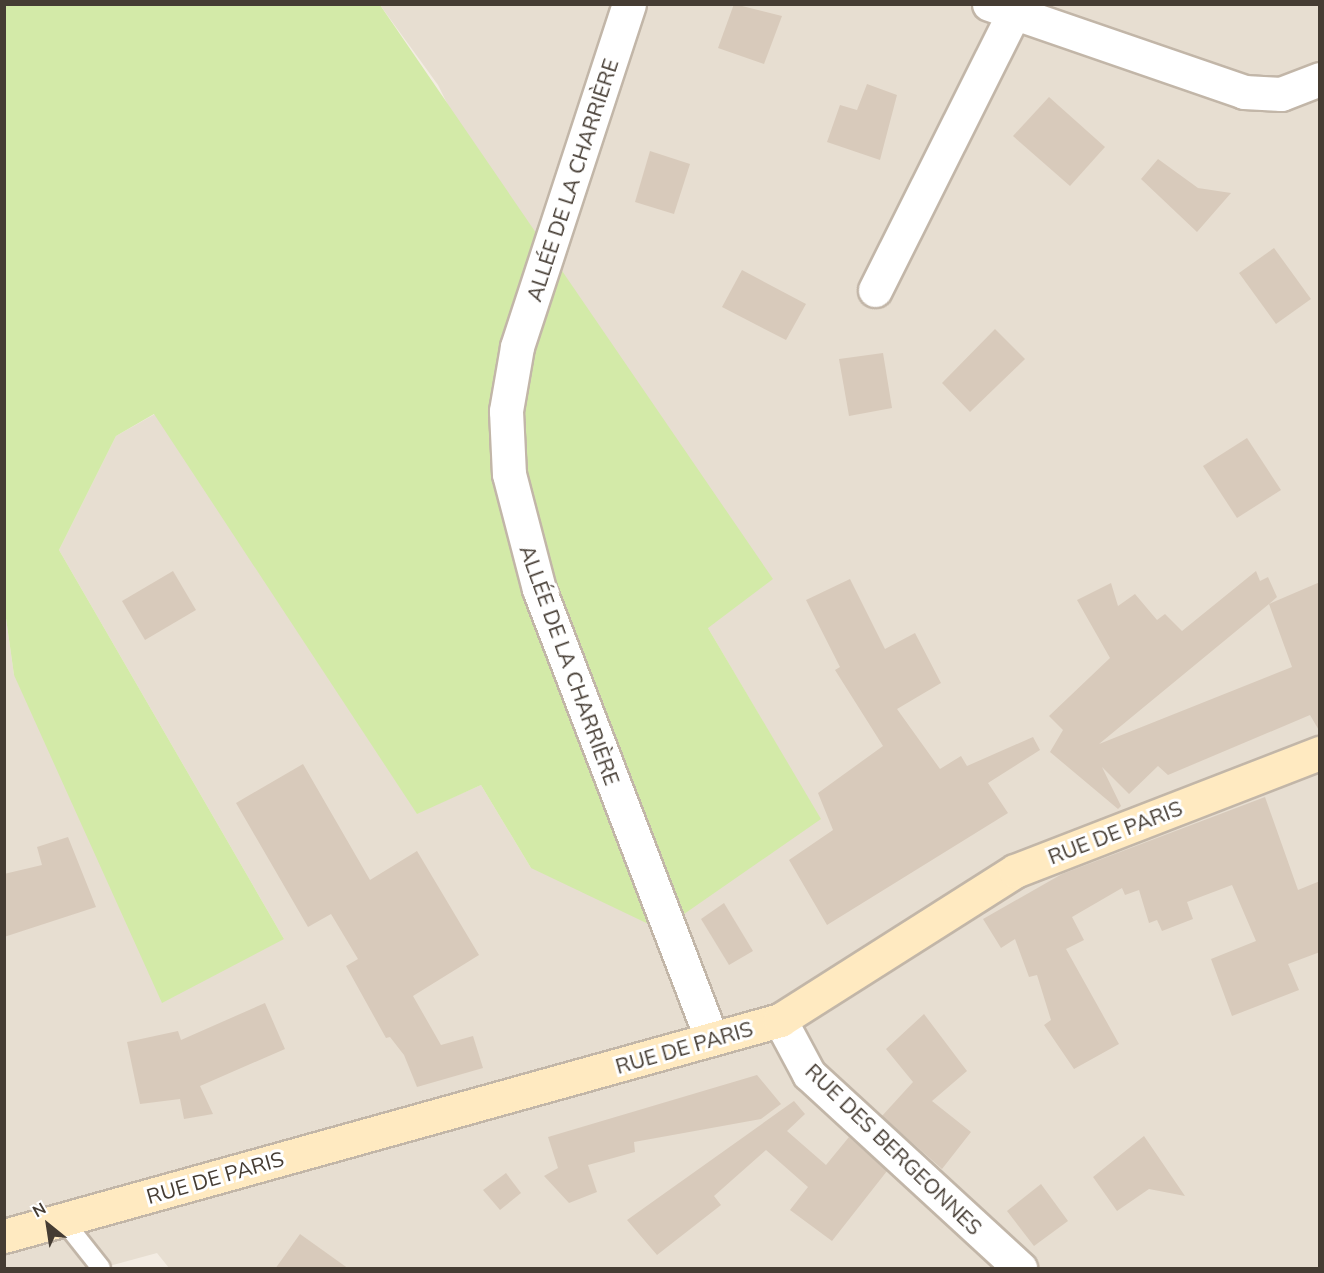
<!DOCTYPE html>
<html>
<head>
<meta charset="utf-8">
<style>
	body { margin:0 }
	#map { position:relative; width:1324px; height:1273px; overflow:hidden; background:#f3ece3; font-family:Mulish,sans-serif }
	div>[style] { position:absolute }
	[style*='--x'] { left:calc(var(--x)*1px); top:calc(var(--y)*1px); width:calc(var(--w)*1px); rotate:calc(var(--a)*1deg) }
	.residential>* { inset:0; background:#e7ded1 }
	.green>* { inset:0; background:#d3eaa8 }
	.building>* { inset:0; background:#d8cabb }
	.roads { filter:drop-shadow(2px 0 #c2b6a8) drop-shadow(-2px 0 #c2b6a8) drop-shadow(0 2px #c2b6a8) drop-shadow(0 -2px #c2b6a8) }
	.service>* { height:18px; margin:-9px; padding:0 9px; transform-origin:9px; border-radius:9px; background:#fff }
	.minor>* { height:33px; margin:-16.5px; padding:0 16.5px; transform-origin:16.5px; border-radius:16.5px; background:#fff }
	.tertiary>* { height:33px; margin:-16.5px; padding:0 16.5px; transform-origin:16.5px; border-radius:16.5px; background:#fff }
	.secondary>* { height:33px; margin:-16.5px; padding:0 16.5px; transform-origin:16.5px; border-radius:16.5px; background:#ffeac1 }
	span { translate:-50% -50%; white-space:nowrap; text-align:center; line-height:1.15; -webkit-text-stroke:6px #fff; paint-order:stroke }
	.street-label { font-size:21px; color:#453c33 }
	.frame { position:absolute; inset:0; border:6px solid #453c33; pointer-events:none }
	.north { position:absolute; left:18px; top:1195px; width:60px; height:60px; -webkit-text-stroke:4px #fff; paint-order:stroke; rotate:330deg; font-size:16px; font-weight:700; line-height:24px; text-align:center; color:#453c33 }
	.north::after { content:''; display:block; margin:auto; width:21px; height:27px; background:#453c33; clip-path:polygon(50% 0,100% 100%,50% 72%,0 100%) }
</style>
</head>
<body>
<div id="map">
	<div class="residential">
		<div style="clip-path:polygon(380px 5px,1319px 5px,1319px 1268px,169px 1268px,157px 1253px,102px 1268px,5px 1268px,4px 604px,14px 675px,284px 939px,59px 550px,116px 436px,155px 414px,417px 813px,481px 785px,531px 868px,820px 819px,708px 628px,438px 85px)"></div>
	</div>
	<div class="green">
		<div style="clip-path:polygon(4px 5px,380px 5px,773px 579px,708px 628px,821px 819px,661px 930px,531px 868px,481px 785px,417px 814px,154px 414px,116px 436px,59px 550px,284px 939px,162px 1003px,14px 675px,4px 604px)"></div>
	</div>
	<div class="building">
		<div style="clip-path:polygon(734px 4px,782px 16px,764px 64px,718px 48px)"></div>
		<div style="clip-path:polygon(867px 84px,897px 95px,880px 160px,827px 142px,840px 105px,857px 110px)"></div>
		<div style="clip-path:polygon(1049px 97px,1105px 147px,1070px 186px,1013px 136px)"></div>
		<div style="clip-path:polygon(650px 151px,690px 164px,674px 214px,635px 202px)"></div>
		<div style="clip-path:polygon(1158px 159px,1198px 188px,1231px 193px,1197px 232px,1141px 179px)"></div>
		<div style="clip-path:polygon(1274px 248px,1311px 299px,1276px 324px,1239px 273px)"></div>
		<div style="clip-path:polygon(742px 270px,806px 304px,786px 340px,722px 307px)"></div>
		<div style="clip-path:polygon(995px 329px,1025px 359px,970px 412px,942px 383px)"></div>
		<div style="clip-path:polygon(883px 353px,892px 408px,849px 416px,839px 359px)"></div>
		<div style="clip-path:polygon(1247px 438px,1281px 490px,1237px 518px,1203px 466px)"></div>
		<div style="clip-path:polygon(173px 571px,196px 610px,145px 640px,122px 601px)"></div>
		<div style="clip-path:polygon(evenodd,1256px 571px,1260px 581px,1268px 577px,1277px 597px,1269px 604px,1320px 582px,1320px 732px,1310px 715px,1168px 775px,1158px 766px,1129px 794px,1102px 767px,1121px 806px,1118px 809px,1050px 752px,1063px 730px,1049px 716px,1110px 658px,1077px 600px,1111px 583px,1118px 606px,1135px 594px,1157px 620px,1165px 614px,1182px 631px,1256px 571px,1269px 604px,1292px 667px,1099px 744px,1269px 604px)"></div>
		<div style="clip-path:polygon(850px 579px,885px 649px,915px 633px,941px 683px,897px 709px,940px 769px,961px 756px,967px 766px,1033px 737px,1040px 750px,988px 783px,1008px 813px,827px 925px,789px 860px,833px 830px,818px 793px,883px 746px,835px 670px,840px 667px,806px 600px)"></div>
		<div style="clip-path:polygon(303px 764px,370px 880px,417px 851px,479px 955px,413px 996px,441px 1045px,473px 1036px,483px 1068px,417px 1087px,404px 1055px,390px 1037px,386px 1038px,346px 966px,358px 959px,331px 914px,308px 927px,236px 803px)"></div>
		<div style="clip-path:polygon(1265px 797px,1298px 890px,1320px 881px,1320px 952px,1288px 964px,1299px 990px,1232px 1016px,1211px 959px,1256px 941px,1232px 885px,1187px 902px,1193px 919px,1162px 931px,1157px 920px,1149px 923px,1139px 890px,1125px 895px,1122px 888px,1072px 917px,1084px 940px,1066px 949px,1119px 1044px,1074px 1069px,1044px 1025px,1051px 1020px,1037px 975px,1029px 977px,1015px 939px,1001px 948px,983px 919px,1062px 874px)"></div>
		<div style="clip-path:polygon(68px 837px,96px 907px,4px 937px,4px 874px,42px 865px,37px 847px)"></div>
		<div style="clip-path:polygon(724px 903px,753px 951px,729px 965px,701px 919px)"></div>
		<div style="clip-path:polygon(265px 1003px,285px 1049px,200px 1086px,213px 1114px,184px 1119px,180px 1099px,140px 1104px,127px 1042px,178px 1031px,181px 1040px)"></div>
		<div style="clip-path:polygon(924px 1014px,967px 1071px,932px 1101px,971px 1132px,942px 1169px,882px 1116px,913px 1082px,886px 1049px)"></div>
		<div style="clip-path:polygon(757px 1075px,781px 1104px,761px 1119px,634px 1142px,635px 1152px,588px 1165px,597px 1192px,569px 1203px,544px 1176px,558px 1168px,548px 1137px)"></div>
		<div style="clip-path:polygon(794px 1101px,805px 1114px,787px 1131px,826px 1165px,849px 1137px,887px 1171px,832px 1241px,790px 1210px,808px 1187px,766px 1150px,714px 1196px,721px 1205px,657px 1255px,627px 1220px)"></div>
		<div style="clip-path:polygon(1144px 1136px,1185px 1196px,1149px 1189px,1117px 1211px,1093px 1177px)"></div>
		<div style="clip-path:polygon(506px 1173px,521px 1193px,500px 1210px,483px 1190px)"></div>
		<div style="clip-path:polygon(1041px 1184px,1068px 1221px,1034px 1246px,1007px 1211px)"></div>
		<div style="clip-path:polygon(300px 1234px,349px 1269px,275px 1269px)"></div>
	</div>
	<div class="roads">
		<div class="service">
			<div style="--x:63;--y:1220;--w:61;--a:51.6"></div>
		</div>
		<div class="minor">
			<div style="--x:629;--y:4;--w:361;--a:108.1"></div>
			<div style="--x:517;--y:347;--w:65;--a:99.8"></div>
			<div style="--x:506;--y:411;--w:63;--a:87.3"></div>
			<div style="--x:509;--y:474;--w:119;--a:75.4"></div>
			<div style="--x:539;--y:589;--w:482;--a:69"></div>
			<div style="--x:989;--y:4;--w:270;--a:19"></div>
			<div style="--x:1244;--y:92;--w:37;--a:3"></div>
			<div style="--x:1281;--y:94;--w:42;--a:-21"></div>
			<div style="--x:875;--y:290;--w:310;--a:-63.4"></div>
		</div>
		<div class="tertiary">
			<div style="--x:780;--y:1020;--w:61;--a:61.8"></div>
			<div style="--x:809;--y:1074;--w:287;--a:42.6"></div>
		</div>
		<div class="secondary">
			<div style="--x:4;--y:1236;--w:806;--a:-15.55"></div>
			<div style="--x:780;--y:1020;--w:278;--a:-32.4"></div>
			<div style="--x:1015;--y:871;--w:327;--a:-21.2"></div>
		</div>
	</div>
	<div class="street-label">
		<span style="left:572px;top:180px;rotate:-72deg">ALLÉE DE LA CHARRIÈRE</span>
		<span style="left:570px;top:665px;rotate:70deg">ALLÉE DE LA CHARRIÈRE</span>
		<span style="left:1115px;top:832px;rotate:-21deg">RUE DE PARIS</span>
		<span style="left:684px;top:1047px;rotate:-16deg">RUE DE PARIS</span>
		<span style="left:894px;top:1149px;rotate:44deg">RUE DES BERGEONNES</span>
		<span style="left:215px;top:1177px;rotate:-16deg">RUE DE PARIS</span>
	</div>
	<div class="frame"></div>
	<div class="north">N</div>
</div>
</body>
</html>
